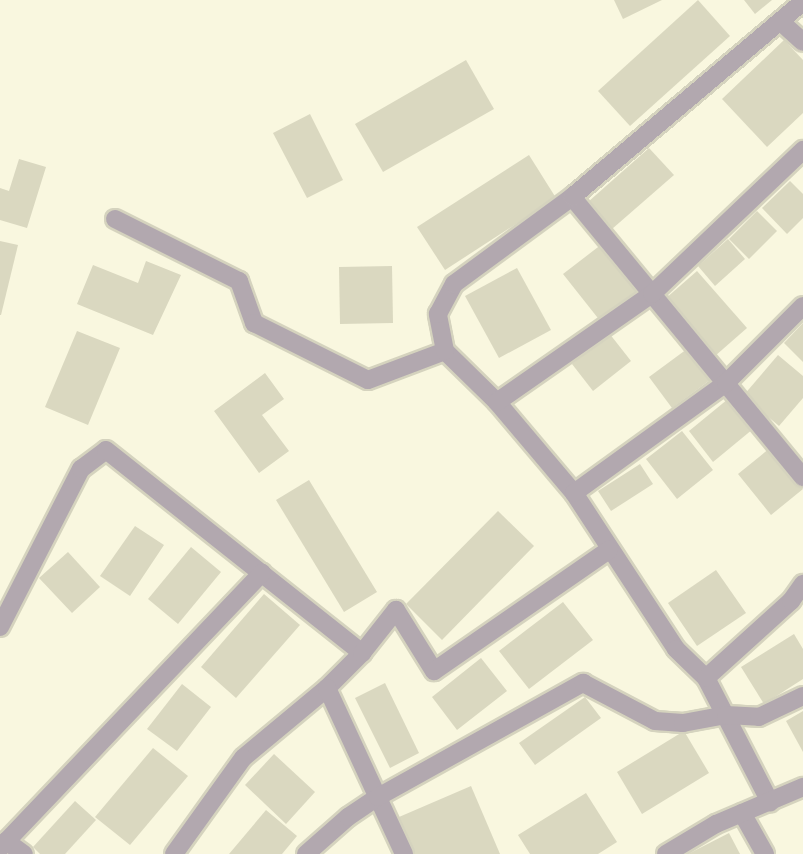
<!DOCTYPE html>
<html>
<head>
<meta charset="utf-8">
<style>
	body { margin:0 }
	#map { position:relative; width:803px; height:854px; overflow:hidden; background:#f9f7df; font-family:Figtree,sans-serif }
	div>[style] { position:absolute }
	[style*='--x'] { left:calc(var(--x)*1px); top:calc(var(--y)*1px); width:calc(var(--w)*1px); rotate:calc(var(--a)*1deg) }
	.building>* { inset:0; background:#dad8c0 }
	.roads { filter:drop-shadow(2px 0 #d5d3be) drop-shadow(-2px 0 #d5d3be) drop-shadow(0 2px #d5d3be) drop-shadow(0 -2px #d5d3be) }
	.minor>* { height:18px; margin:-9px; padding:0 9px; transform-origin:9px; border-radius:9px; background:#b2a8af }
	span { translate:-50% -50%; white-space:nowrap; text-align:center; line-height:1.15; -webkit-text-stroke:4.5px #fff; paint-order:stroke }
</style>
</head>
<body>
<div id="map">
	<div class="building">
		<div style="clip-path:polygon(614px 0,662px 0,623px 19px)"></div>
		<div style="clip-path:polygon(698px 0,730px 36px,630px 126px,598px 91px)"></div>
		<div style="clip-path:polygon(744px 0,772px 0,755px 14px)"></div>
		<div style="clip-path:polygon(784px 40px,803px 60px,803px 113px,767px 147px,722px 99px)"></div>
		<div style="clip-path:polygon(466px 60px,494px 109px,383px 172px,355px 124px)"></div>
		<div style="clip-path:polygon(310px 114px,343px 180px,307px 198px,273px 133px)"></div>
		<div style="clip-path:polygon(649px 148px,674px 175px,612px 229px,588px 202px)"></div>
		<div style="clip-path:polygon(529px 155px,556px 198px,445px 270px,417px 227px)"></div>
		<div style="clip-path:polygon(19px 159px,46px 167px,27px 228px,0 220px,0 188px,9px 191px)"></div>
		<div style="clip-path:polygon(790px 181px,803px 194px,803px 218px,787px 234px,762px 208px)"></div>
		<div style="clip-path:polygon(757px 211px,777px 231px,749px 259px,729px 239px)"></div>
		<div style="clip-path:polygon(728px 239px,745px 259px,715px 286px,698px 266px)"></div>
		<div style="clip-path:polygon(0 241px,18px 245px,1px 315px,0 315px)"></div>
		<div style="clip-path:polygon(602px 244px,640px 292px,601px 322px,563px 274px)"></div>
		<div style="clip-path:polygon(146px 261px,181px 275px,153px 335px,77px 304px,93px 265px,138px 283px)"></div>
		<div style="clip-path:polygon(392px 266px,393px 323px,340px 324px,339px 267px)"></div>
		<div style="clip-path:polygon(517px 268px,551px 330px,499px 358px,465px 296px)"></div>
		<div style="clip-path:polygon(697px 271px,747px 328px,715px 356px,665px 299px)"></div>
		<div style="clip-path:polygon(803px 323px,803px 362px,784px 343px)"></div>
		<div style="clip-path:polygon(77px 331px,120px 348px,88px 425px,45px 407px)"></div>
		<div style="clip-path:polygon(609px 333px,631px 361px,593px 391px,572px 364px)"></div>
		<div style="clip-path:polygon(687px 349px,710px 380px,672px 408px,649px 377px)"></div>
		<div style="clip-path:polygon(778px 355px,803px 376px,803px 398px,779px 426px,743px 396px)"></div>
		<div style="clip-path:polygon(265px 373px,284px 399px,262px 415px,289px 451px,259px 473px,214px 411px)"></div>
		<div style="clip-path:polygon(728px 399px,753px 429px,713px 462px,689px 431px)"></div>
		<div style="clip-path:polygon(682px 431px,713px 470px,677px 499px,646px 459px)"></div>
		<div style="clip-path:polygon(770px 448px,803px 489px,771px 515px,738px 474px)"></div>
		<div style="clip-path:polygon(640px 464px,653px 484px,611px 511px,598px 491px)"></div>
		<div style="clip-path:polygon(309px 480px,377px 592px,344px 612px,276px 500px)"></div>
		<div style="clip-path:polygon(498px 511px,534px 546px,442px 640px,406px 604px)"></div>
		<div style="clip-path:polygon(135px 526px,164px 545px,130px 596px,100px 576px)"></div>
		<div style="clip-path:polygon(191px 547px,221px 572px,178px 624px,148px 599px)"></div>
		<div style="clip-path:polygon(68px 552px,100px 587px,72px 613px,39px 578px)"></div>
		<div style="clip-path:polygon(716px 570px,746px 613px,697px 646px,668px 603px)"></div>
		<div style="clip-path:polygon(264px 594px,300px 625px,236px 698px,201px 667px)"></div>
		<div style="clip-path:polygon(563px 602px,593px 640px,529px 689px,499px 651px)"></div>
		<div style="clip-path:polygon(794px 634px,803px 649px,803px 679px,764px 704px,741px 667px)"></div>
		<div style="clip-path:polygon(481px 658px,507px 691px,457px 730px,432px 697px)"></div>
		<div style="clip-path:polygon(385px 683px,419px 753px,390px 768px,355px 698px)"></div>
		<div style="clip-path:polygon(182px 684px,211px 707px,177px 751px,147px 729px)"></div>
		<div style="clip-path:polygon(585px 697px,601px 718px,535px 765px,519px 743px)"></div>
		<div style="clip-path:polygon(803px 711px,803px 752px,786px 721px)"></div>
		<div style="clip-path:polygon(684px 731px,709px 773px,642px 814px,617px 772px)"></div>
		<div style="clip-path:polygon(153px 748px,188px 776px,130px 845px,95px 817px)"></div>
		<div style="clip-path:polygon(274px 754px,315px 792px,286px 824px,245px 785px)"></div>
		<div style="clip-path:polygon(471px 786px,500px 854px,415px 854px,399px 817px)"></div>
		<div style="clip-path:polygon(586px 793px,617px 842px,598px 854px,530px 854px,518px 835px)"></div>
		<div style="clip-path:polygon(75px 801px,96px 820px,65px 854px,40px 854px,33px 847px)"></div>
		<div style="clip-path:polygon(266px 810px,297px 836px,282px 854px,229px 854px)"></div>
		<div style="clip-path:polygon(729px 833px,740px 854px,688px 854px)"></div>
	</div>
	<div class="roads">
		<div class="minor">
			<div style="--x:782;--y:23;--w:28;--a:42"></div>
			<div style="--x:572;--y:197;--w:363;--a:50.5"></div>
			<div style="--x:115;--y:219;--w:139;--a:26.6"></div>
			<div style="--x:239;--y:281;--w:45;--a:70.3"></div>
			<div style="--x:254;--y:323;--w:127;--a:26.6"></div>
			<div style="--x:368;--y:380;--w:82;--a:-20.6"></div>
			<div style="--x:445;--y:351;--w:73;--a:44.4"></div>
			<div style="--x:497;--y:402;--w:119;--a:49.8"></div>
			<div style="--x:574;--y:493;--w:186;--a:56.8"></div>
			<div style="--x:676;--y:649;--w:42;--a:44"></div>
			<div style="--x:706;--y:678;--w:140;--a:62.7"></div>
			<div style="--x:445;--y:351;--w:38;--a:-101"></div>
			<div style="--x:438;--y:314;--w:34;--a:-62"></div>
			<div style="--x:454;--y:284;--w:147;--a:-36.4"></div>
			<div style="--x:572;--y:197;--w:302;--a:-40.2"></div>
			<div style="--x:497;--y:402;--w:189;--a:-34.9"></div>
			<div style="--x:652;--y:294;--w:209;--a:-43.6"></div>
			<div style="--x:574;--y:493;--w:188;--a:-35.9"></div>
			<div style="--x:726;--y:383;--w:109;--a:-45"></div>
			<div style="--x:0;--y:627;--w:178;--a:-62.9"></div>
			<div style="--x:81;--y:469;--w:31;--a:-37"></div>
			<div style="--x:106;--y:450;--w:327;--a:38.4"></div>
			<div style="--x:362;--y:653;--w:49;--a:135"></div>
			<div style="--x:327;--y:688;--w:109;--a:140.2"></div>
			<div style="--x:243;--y:758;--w:118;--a:125.7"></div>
			<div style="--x:362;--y:653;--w:55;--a:-51.7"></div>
			<div style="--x:396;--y:610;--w:72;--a:58.1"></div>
			<div style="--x:434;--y:671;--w:213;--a:-34.7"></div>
			<div style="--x:706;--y:678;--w:115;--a:-42.2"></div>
			<div style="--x:791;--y:601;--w:21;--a:-55"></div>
			<div style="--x:327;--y:688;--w:183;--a:65.1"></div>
			<div style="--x:742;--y:813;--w:47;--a:60.7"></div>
			<div style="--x:6;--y:841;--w:22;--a:36"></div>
			<div style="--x:0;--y:848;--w:380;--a:-46.4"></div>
			<div style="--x:306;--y:854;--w:56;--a:-41.4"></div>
			<div style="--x:348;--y:817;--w:36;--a:-34"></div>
			<div style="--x:378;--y:797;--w:235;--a:-29.1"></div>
			<div style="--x:583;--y:683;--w:81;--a:27.8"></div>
			<div style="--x:655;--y:721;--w:28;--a:4"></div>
			<div style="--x:683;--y:723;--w:44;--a:-10.5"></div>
			<div style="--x:726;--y:715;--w:33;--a:3"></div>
			<div style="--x:759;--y:717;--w:49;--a:-25.5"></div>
			<div style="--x:666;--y:854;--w:58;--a:-31"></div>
			<div style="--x:716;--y:824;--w:95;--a:-23"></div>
		</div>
	</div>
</div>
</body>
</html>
